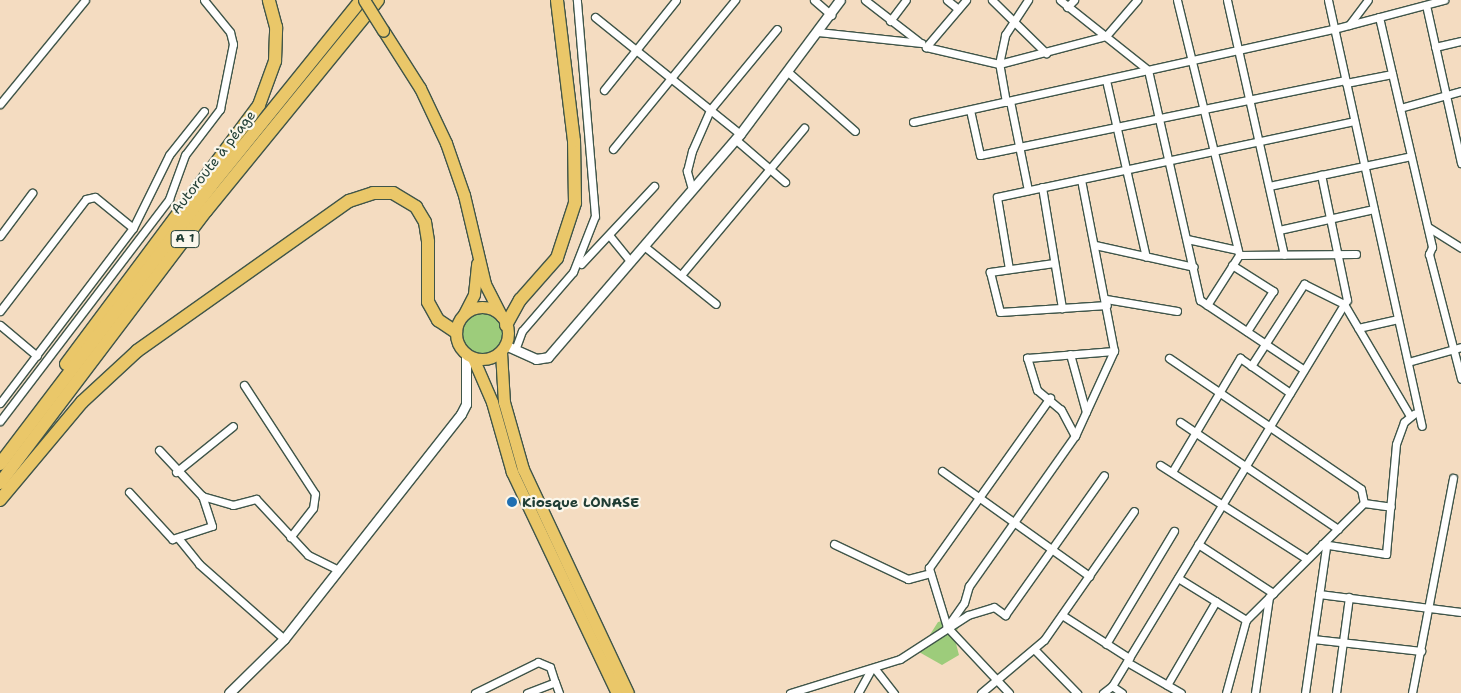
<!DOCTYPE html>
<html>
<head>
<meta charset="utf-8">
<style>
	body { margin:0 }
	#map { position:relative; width:1461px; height:693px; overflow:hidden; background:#f4dcc1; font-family:"Shantell Sans",sans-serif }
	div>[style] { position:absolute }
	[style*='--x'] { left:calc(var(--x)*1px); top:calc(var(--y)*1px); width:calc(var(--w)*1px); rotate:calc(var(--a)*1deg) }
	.green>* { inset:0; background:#9dcc7b }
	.round { border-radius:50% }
	.roads { filter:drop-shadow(1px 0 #3f5549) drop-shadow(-1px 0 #3f5549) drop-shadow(0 1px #3f5549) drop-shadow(0 -1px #3f5549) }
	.minor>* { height:7px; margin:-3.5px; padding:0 3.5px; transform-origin:3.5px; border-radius:3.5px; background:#fff }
	.tertiary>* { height:9px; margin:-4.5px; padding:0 4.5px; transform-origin:4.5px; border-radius:4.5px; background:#fff }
	.primary>* { height:11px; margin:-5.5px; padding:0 5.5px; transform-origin:5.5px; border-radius:5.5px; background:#eac769 }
	.primary>.ring { margin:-5.5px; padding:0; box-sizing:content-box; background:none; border:11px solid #eac769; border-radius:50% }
	.motorway>* { height:12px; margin:-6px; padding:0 6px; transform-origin:6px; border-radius:6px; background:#eac769 }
	.bridges { filter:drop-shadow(1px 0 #3f5549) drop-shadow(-1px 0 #3f5549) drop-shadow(0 1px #3f5549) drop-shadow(0 -1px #3f5549) }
	.primary-bridge>* { height:11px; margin:-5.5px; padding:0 5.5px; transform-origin:5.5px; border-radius:5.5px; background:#eac769 }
	.dots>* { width:14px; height:14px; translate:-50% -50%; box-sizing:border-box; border:2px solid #fbf7ec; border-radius:50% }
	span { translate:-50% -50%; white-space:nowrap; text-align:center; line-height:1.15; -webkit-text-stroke:4.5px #fbf7ec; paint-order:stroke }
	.shield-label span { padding:1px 4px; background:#fbf7ec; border:1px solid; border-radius:4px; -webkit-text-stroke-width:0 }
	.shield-label { font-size:12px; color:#1f3d34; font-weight:700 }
	.street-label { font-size:14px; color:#1f3d34 }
	.poi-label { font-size:14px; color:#1f3d34; font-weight:700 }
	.left { translate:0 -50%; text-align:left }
</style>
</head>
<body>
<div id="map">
	<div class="green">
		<div class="round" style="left:458px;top:310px;width:46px;height:46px"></div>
		<div style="clip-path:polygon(951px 619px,960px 625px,954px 636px,959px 655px,942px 665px,919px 652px,938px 622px)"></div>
	</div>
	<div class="roads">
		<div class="minor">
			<div style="--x:814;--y:0;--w:23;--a:41"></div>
			<div style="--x:865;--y:0;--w:67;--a:37.7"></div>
			<div style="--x:947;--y:0;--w:14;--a:39"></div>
			<div style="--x:966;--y:0;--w:62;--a:130.4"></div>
			<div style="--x:926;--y:47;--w:75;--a:13.1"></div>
			<div style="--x:999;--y:64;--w:111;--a:-14.7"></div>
			<div style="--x:1106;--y:36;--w:48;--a:-49.3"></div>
			<div style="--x:992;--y:0;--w:76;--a:44.5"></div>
			<div style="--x:1060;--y:0;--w:112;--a:38.5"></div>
			<div style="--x:1148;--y:70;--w:236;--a:77.3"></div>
			<div style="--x:1200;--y:300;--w:125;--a:33.9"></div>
			<div style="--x:1177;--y:0;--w:262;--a:76.3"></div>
			<div style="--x:1227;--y:0;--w:261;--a:77.4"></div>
			<div style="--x:1328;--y:0;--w:436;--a:77.6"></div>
			<div style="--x:1426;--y:5;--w:162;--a:77.5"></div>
			<div style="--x:1067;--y:7;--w:10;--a:-45"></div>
			<div style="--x:595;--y:17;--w:186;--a:38.9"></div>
			<div style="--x:1379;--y:17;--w:236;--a:77"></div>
			<div style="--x:1432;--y:247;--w:8;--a:113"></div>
			<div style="--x:1429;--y:254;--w:129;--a:75.6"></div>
			<div style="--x:890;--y:21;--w:26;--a:-53"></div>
			<div style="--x:1349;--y:25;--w:31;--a:-53"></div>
			<div style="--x:818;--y:32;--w:104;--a:6.1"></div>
			<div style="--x:1435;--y:47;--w:27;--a:-13"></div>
			<div style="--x:788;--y:72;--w:89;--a:41.4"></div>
			<div style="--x:1106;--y:80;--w:181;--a:77.3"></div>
			<div style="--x:1346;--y:83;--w:47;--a:-11.1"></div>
			<div style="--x:604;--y:90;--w:115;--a:-51.3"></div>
			<div style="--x:1010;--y:101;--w:91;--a:78.6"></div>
			<div style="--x:1006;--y:102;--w:39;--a:-100"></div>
			<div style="--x:999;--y:64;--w:30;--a:-78"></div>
			<div style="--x:1005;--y:35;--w:42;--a:-56.7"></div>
			<div style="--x:0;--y:104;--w:134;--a:-50.7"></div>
			<div style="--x:1400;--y:108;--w:63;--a:-15.6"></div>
			<div style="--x:970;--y:110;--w:46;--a:77.5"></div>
			<div style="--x:980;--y:155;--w:373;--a:-11.6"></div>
			<div style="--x:913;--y:122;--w:431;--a:-12.5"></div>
			<div style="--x:1334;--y:29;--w:114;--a:-14.8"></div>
			<div style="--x:735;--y:139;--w:66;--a:40.7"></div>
			<div style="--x:613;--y:149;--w:193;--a:-50.7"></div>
			<div style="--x:1269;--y:186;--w:145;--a:-11.9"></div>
			<div style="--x:1042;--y:187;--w:123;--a:80.6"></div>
			<div style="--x:692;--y:189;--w:19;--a:-106"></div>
			<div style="--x:687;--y:171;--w:21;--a:-76"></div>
			<div style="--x:692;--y:151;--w:45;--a:-66.3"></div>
			<div style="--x:710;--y:110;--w:105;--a:-50.4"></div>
			<div style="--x:1428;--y:227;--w:39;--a:32"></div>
			<div style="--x:1279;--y:230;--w:97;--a:-12.5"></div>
			<div style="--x:609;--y:235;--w:33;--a:51"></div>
			<div style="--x:0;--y:236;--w:54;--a:-53.3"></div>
			<div style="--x:1187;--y:239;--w:51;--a:12.4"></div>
			<div style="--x:1095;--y:245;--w:101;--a:12.5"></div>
			<div style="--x:644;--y:246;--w:92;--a:38.9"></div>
			<div style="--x:1239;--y:255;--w:117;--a:-0.5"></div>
			<div style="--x:1054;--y:263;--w:65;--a:172"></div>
			<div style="--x:990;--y:272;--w:41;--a:76"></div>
			<div style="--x:1000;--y:312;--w:107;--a:-3.7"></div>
			<div style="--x:581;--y:264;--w:107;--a:-46.9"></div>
			<div style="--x:1232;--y:265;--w:49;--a:32.4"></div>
			<div style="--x:1273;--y:291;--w:48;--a:123"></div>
			<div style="--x:1009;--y:269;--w:73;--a:-99.5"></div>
			<div style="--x:997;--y:197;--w:365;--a:-12"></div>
			<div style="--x:681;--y:275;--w:192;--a:-50.1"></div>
			<div style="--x:1106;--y:299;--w:72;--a:9.6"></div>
			<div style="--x:1207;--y:305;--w:59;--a:-57.4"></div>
			<div style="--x:0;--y:311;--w:141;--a:-52.5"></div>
			<div style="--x:86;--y:199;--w:9;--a:-13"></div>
			<div style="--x:95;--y:197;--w:49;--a:39.2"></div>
			<div style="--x:0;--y:325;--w:48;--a:40"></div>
			<div style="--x:1358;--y:328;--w:41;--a:-12.7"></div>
			<div style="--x:515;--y:350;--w:20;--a:-70"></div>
			<div style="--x:522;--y:331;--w:78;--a:-49.2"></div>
			<div style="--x:573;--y:272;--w:60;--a:-68.6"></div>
			<div style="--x:595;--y:216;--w:217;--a:-94.8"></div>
			<div style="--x:1070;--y:354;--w:60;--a:74.6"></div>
			<div style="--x:1169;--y:358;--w:232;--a:34.3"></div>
			<div style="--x:1361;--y:489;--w:14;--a:78"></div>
			<div style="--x:1408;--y:362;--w:55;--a:-15.8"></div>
			<div style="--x:1251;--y:366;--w:98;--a:-57.1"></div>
			<div style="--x:1304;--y:284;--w:45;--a:26.6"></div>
			<div style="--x:1344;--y:304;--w:130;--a:59.5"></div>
			<div style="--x:244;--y:385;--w:130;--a:56.9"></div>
			<div style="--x:315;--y:494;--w:14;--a:98"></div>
			<div style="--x:313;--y:508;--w:37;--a:128"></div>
			<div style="--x:0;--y:403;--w:220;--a:-52.8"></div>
			<div style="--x:133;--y:228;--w:81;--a:-63.7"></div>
			<div style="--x:169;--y:155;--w:56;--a:-51.5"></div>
			<div style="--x:0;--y:421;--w:279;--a:-52.7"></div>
			<div style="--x:169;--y:199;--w:47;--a:-70"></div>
			<div style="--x:185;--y:155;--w:58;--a:-52.7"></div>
			<div style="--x:220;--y:109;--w:66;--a:-78.7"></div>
			<div style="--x:233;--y:44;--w:12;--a:-104"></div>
			<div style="--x:230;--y:32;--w:41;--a:-129.1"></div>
			<div style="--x:1180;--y:422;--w:191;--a:34.1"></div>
			<div style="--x:1075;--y:436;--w:30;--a:-118"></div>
			<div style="--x:1061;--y:410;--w:31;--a:-140"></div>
			<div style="--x:1037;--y:390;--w:34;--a:-107"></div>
			<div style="--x:1027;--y:358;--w:87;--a:-4.6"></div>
			<div style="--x:159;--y:450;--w:63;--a:46.9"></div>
			<div style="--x:202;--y:496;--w:32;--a:16"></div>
			<div style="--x:233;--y:505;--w:24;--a:-15"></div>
			<div style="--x:256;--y:499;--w:76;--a:47.1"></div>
			<div style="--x:308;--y:555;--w:32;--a:26"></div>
			<div style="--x:1160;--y:465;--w:174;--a:32.6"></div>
			<div style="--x:942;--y:471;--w:181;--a:35.5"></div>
			<div style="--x:176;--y:472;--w:73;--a:-38.9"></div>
			<div style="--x:1172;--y:472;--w:133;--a:-59.2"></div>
			<div style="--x:1240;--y:358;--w:61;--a:35"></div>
			<div style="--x:129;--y:492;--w:64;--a:47.5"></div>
			<div style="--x:172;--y:539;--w:42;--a:-18"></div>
			<div style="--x:212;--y:526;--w:32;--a:-108"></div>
			<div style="--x:1364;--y:503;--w:27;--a:8"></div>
			<div style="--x:179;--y:539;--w:32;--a:51"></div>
			<div style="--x:199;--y:564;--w:113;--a:41.4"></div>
			<div style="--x:834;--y:544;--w:82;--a:25.3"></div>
			<div style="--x:908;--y:579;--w:23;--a:-15"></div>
			<div style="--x:1198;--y:544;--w:90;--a:33.2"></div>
			<div style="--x:1322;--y:544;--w:65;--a:8.9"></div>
			<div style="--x:1386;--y:554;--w:110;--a:-84.8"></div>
			<div style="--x:1396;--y:444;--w:23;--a:-70"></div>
			<div style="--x:1404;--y:422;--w:13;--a:-39"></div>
			<div style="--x:1178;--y:578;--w:80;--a:31.7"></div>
			<div style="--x:1319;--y:594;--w:143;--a:7.2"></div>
			<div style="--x:1062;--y:615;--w:80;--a:32.7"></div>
			<div style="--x:947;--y:627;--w:29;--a:-55"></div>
			<div style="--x:964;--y:603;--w:18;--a:-74"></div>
			<div style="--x:969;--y:586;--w:184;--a:-54.8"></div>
			<div style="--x:1075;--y:436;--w:94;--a:-65.4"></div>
			<div style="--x:1114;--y:351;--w:175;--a:-100.9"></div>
			<div style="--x:1313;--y:639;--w:109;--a:6.3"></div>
			<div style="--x:1106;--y:644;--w:132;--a:-59"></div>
			<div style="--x:1034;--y:649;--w:62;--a:45.7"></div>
			<div style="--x:1127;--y:662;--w:62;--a:29.9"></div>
			<div style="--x:875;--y:669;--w:31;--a:52"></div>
			<div style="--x:1167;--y:685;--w:97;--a:-59.7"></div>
			<div style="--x:1112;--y:686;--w:12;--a:35"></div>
			<div style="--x:475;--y:693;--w:70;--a:-26.2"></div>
			<div style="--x:538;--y:662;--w:13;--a:23"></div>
			<div style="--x:550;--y:667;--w:16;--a:72"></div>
			<div style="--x:527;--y:693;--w:30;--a:-21"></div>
			<div style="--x:555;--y:682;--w:12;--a:70"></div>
			<div style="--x:790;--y:693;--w:115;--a:-17.2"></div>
			<div style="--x:900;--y:659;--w:81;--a:-32.9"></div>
			<div style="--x:968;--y:615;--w:27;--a:-17"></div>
			<div style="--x:994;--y:607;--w:14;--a:36"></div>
			<div style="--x:1005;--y:615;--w:171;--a:-54.7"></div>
			<div style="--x:858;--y:693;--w:26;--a:-61"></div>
			<div style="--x:981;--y:693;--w:82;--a:-40.1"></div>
			<div style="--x:1044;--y:640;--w:157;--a:-55.1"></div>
			<div style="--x:1009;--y:693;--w:91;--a:-133.2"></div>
			<div style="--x:947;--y:627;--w:62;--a:-107"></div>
			<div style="--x:929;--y:568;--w:209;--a:-54.6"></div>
			<div style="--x:1103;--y:693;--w:11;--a:-38"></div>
			<div style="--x:1112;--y:686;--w:452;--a:-58.7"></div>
			<div style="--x:1347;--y:300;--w:128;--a:-101.7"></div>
			<div style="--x:1226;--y:693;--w:76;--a:-74.7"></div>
			<div style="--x:1246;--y:620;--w:166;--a:-44.8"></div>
			<div style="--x:1255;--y:693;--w:97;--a:-81.7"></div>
			<div style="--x:1305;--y:693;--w:147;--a:-81.8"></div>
			<div style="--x:1336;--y:693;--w:97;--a:-82.3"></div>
			<div style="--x:1412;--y:693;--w:219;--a:-79.2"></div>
		</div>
		<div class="tertiary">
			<div style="--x:505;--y:345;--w:34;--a:24"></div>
			<div style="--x:536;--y:359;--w:12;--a:-9"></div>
			<div style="--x:548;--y:357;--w:294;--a:-49.3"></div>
			<div style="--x:740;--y:134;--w:167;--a:-53.3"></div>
			<div style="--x:229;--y:693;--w:77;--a:-44.5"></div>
			<div style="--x:284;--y:639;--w:286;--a:-51.8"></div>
			<div style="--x:461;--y:414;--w:11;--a:-63"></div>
			<div style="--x:466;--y:404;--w:50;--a:-90"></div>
		</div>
		<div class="primary">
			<div style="--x:383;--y:30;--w:69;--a:57.5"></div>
			<div style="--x:420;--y:88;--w:61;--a:64.7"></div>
			<div style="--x:446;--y:143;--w:55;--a:70.9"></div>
			<div style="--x:464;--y:195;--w:91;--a:76.7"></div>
			<div style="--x:485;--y:284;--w:36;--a:63"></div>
			<div class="ring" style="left:456px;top:307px;width:41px;height:41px"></div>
			<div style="--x:464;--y:314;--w:22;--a:-63"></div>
			<div style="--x:474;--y:294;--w:31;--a:-84"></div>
			<div style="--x:501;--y:352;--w:50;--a:86.6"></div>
			<div style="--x:504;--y:402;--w:70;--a:74.2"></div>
			<div style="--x:523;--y:469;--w:247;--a:64.9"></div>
			<div style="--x:473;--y:358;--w:48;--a:66.6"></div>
			<div style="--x:492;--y:402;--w:73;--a:74.1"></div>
			<div style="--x:512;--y:472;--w:245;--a:64.6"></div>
		</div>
		<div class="motorway">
			<div style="--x:506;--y:325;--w:29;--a:-61"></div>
			<div style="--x:520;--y:300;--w:56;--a:-48.6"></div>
			<div style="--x:557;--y:258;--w:58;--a:-71.9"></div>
			<div style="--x:575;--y:203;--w:62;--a:-90.9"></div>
			<div style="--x:574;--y:141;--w:142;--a:-96.9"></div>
			<div style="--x:66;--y:364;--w:323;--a:-53.3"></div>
			<div style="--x:259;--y:105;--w:47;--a:-70"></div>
			<div style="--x:275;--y:61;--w:34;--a:-88"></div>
			<div style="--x:276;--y:27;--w:28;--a:-105"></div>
			<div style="--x:0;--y:464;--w:349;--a:-52.8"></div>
			<div style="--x:211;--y:186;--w:239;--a:-51.1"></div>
			<div style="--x:0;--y:483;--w:341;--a:-52.9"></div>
			<div style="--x:206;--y:211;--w:272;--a:-50.8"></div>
			<div style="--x:0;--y:500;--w:128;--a:-50.1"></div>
			<div style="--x:82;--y:402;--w:75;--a:-42.8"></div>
			<div style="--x:137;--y:351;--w:260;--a:-35.3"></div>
			<div style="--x:349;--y:201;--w:25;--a:-18"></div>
			<div style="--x:373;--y:193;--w:20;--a:0"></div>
			<div style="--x:393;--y:193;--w:27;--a:31"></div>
			<div style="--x:416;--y:207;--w:17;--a:59"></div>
			<div style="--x:425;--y:222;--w:20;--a:81"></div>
			<div style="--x:428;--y:242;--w:60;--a:90"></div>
			<div style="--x:428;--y:302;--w:21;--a:61"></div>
			<div style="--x:438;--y:320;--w:22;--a:34"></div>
		</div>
	</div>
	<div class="bridges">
		<div class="primary-bridge">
			<div style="--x:364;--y:0;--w:36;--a:58"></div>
		</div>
	</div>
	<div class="dots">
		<div style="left:512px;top:502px;background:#1f6fb2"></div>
	</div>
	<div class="shield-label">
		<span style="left:185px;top:239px">A 1</span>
	</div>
	<div class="street-label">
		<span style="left:213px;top:162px;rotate:-52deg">Autoroute à péage</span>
	</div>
	<div class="poi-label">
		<span class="left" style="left:522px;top:502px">Kiosque LONASE</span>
	</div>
</div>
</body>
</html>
